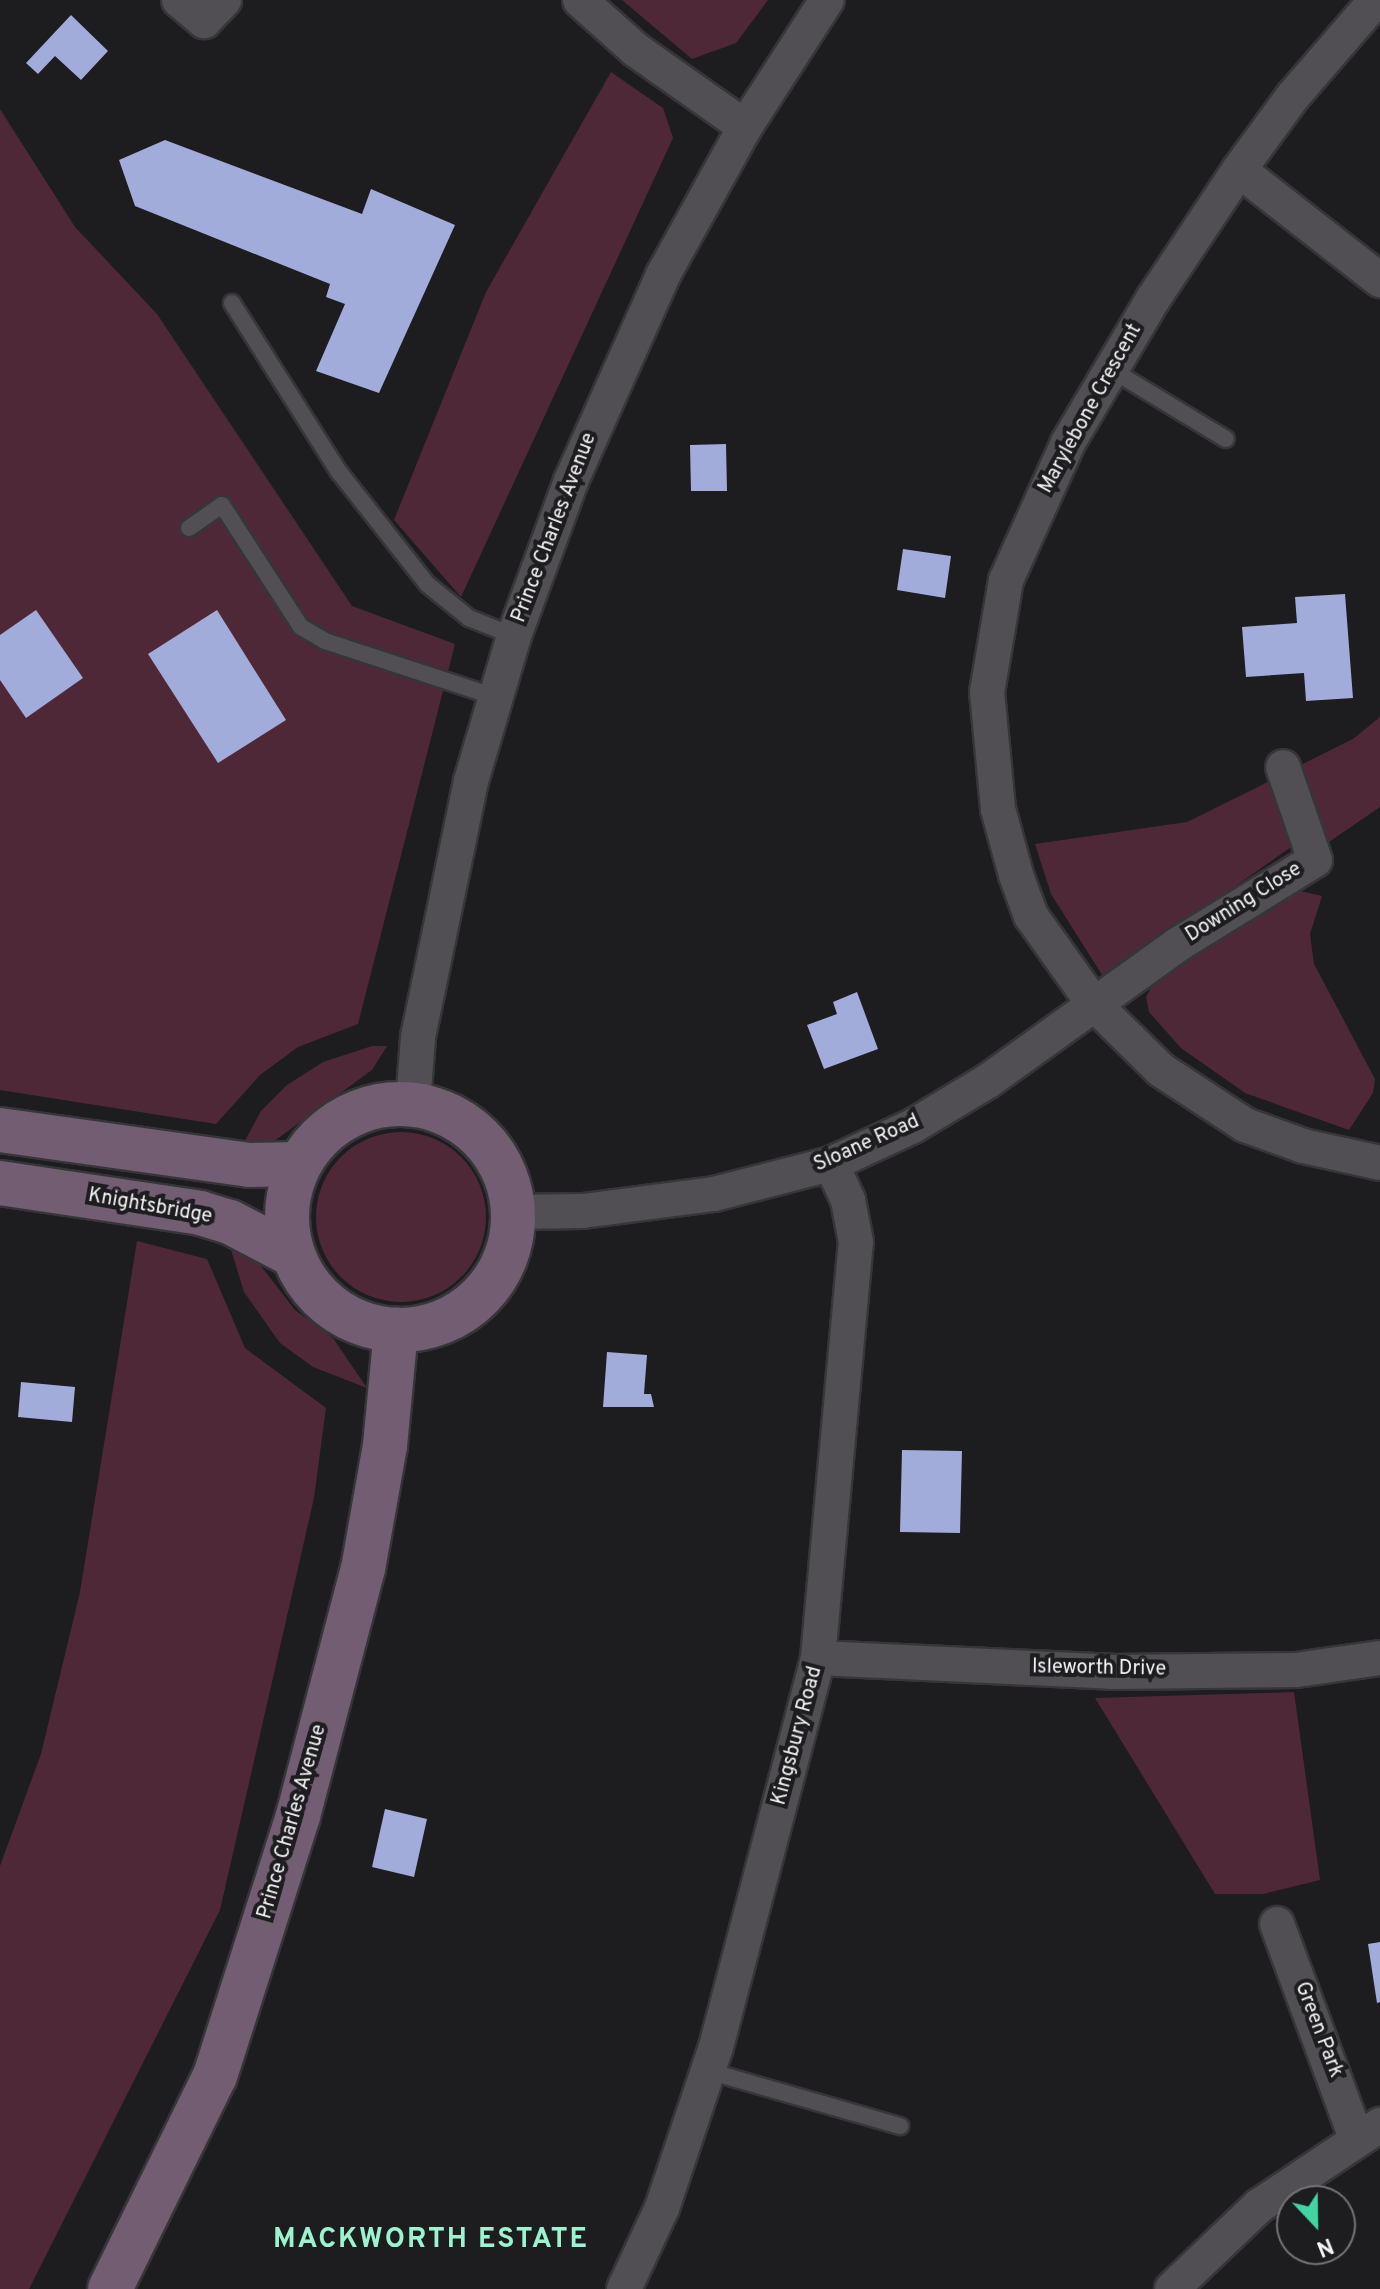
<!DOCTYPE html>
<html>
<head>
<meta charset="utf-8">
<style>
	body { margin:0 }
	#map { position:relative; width:1380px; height:2289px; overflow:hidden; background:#1d1c1f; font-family:Overpass,sans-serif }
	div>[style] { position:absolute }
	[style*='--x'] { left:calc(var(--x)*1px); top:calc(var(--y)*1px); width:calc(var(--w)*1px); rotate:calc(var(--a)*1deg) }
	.green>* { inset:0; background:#4f2837 }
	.round { border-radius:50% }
	.building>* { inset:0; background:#a1acda }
	.roads { filter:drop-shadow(2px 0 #363638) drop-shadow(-2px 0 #363638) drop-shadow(0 2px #363638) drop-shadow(0 -2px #363638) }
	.lane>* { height:16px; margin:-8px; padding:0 8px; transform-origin:8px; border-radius:8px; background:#514f53 }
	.street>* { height:34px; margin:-17px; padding:0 17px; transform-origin:17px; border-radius:17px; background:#514f53 }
	.secondary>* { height:44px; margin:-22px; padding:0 22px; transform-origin:22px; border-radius:22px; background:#735d72 }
	.secondary>.ring { margin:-22px; padding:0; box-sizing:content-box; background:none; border:44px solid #735d72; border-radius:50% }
	span { translate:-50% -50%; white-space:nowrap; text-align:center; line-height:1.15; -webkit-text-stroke:8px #1d1c1f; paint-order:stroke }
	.street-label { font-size:20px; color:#f3f2f4 }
	.district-label { font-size:28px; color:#9cf3cd; font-weight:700; letter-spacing:2px }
	.north { position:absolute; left:1276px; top:2185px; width:80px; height:80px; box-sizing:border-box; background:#1d1c1f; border:2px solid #737274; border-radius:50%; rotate:158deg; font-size:22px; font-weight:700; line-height:32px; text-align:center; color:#f3f2f4 }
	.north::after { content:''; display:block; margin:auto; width:28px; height:36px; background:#42d4a1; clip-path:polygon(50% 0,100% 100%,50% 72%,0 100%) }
</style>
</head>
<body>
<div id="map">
	<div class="green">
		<div style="clip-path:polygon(622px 0,768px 0,736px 43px,692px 59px)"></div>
		<div style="clip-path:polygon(611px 72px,663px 108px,673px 138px,461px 597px,394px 520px,486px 292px)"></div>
		<div style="clip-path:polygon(0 109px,75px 227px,157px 314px,352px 606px,455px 644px,358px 1024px,298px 1047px,260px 1075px,216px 1124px,0 1090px)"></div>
		<div style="clip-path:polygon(1380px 717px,1380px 807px,1323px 846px,1295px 768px,1353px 739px)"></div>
		<div style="clip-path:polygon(1272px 780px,1294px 845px,1104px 978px,1051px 894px,1035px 844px,1187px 822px)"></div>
		<div style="clip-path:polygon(1291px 889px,1322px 896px,1310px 934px,1314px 964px,1375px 1079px,1373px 1093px,1349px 1130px,1245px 1093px,1181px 1048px,1149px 1012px,1146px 997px,1154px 983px)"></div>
		<div style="clip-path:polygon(372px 1046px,387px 1046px,372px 1070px,277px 1139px,259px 1148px,241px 1148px,261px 1111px,287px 1085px,323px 1062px)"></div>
		<div class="round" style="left:316px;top:1132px;width:170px;height:170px"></div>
		<div style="clip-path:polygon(137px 1241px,207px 1259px,245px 1348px,326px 1408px,314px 1498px,220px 1910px,29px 2289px,0 2289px,0 1866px,41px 1754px,80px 1592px)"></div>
		<div style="clip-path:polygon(229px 1243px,254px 1257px,295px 1310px,333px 1338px,367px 1388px,313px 1367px,280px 1343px,244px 1292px)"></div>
		<div style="clip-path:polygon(1294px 1692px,1320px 1880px,1263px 1894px,1215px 1894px,1095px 1698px)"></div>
	</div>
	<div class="building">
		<div style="clip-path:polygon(71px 15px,108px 51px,81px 80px,55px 56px,38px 74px,26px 63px)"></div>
		<div style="clip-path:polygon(165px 140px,362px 214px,371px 189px,455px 225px,379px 393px,316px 371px,345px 304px,326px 297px,330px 284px,135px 206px,119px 160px)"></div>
		<div style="clip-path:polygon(726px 444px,727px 491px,691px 491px,690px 445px)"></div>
		<div style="clip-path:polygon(903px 549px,951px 556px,945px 598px,897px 590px)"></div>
		<div style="clip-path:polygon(1345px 594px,1353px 698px,1306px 701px,1304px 673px,1246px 677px,1242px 627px,1297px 623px,1295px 597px)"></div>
		<div style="clip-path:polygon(36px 610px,83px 678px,26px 718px,0 680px,0 635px)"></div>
		<div style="clip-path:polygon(217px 610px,286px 720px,218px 763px,148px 654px)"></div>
		<div style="clip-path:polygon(857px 992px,878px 1049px,824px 1069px,807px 1025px,837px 1014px,833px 1002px)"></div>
		<div style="clip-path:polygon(607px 1352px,647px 1355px,644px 1394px,651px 1394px,654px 1407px,603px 1407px)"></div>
		<div style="clip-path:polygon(21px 1382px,75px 1387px,72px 1422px,18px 1417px)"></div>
		<div style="clip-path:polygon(902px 1450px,962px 1451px,960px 1533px,900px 1532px)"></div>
		<div style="clip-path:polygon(385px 1809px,427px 1819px,414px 1877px,372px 1867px)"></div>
		<div style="clip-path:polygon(1380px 1942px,1380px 2002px,1377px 2003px,1368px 1944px)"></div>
	</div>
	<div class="roads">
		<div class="lane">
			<div style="--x:232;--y:303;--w:200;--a:57.7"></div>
			<div style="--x:339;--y:472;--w:142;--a:51.8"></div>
			<div style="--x:427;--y:584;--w:54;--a:39"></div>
			<div style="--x:469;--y:618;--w:48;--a:21.8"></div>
			<div style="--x:1112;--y:370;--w:133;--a:31.2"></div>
			<div style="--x:189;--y:528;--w:40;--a:-34.9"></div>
			<div style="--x:222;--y:505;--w:145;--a:57.1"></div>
			<div style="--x:301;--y:627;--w:28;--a:30"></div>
			<div style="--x:325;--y:641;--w:179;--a:18.2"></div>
			<div style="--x:708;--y:2071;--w:200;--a:16"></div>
		</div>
		<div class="street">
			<div style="--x:179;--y:0;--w:33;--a:40"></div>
			<div style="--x:204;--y:21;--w:29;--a:-46"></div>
			<div style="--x:580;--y:0;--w:75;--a:41.8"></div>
			<div style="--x:636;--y:50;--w:133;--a:35.2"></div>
			<div style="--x:1376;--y:0;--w:127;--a:130.8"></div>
			<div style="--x:1293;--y:96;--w:92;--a:126.1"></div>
			<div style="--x:1239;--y:170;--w:155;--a:123.7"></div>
			<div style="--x:1153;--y:299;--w:167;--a:120.6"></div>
			<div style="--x:1068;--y:443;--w:150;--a:114.3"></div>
			<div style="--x:1006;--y:580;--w:114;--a:99.6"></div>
			<div style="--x:987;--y:692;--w:118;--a:84.6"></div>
			<div style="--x:998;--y:809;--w:68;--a:74.7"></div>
			<div style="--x:1016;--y:875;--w:44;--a:69.9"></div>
			<div style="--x:1031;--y:916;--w:107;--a:54.5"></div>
			<div style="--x:1093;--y:1003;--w:95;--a:44.6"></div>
			<div style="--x:1161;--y:1070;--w:100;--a:33.2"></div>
			<div style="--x:1245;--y:1125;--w:62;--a:19.9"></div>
			<div style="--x:1303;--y:1146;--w:79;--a:12.4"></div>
			<div style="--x:1239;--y:170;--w:179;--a:38"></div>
			<div style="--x:413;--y:1104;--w:67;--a:-85.7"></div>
			<div style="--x:418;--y:1037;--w:261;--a:-78.3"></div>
			<div style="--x:471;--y:781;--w:151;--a:-73.5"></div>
			<div style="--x:514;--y:636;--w:165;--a:-69.8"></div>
			<div style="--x:571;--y:481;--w:226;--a:-65.9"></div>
			<div style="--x:663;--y:275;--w:169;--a:-61"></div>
			<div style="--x:745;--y:127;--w:151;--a:-57.2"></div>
			<div style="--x:514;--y:1212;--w:69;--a:-0.8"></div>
			<div style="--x:583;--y:1211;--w:132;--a:-7.4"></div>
			<div style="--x:714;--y:1194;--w:121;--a:-14.4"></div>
			<div style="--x:831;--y:1164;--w:90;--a:-24.9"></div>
			<div style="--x:913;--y:1126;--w:87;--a:-31"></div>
			<div style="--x:988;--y:1081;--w:233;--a:-35.7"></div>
			<div style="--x:1177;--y:945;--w:162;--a:-31.6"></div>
			<div style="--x:1315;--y:860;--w:98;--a:-109"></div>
			<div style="--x:818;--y:1658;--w:294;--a:2.7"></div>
			<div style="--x:1112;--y:1672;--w:184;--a:-0.6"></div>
			<div style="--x:1296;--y:1670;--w:85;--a:-8.1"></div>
			<div style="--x:1277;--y:1924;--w:227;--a:69.7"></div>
			<div style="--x:624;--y:2289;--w:89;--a:-64.9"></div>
			<div style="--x:662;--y:2208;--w:170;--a:-71.5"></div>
			<div style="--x:716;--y:2047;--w:402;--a:-75.3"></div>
			<div style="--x:818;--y:1658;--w:418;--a:-84.8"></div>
			<div style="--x:856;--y:1242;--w:43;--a:-100.8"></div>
			<div style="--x:848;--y:1200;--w:40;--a:-115"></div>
			<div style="--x:1172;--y:2289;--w:120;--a:-43.7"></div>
			<div style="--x:1259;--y:2206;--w:146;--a:-33.8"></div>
		</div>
		<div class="secondary">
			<div class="ring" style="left:287px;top:1104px;width:182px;height:182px"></div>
			<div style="--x:0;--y:1130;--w:252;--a:8"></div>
			<div style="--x:250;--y:1165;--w:49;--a:-1.2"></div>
			<div style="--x:0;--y:1183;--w:202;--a:8.5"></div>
			<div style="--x:200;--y:1213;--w:31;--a:17"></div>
			<div style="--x:230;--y:1222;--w:71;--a:27.6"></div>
			<div style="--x:110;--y:2289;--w:237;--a:-63.8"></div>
			<div style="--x:215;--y:2076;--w:273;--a:-72.3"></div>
			<div style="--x:298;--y:1816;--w:255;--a:-75.3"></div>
			<div style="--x:363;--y:1569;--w:125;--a:-79.9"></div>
			<div style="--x:385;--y:1446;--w:117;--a:-84.6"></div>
		</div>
	</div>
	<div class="street-label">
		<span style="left:1091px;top:409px;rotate:-61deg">Marylebone Crescent</span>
		<span style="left:555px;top:528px;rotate:-69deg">Prince Charles Avenue</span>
		<span style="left:1244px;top:903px;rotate:-32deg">Downing Close</span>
		<span style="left:867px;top:1144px;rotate:-24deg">Sloane Road</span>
		<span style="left:150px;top:1207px;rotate:10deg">Knightsbridge</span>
		<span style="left:1099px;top:1669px;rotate:1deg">Isleworth Drive</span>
		<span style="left:798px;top:1736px;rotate:-75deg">Kingsbury Road</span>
		<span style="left:293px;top:1822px;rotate:-74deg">Prince Charles Avenue</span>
		<span style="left:1318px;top:2030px;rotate:69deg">Green Park</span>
	</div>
	<div class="district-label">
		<span style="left:431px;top:2240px">MACKWORTH ESTATE</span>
	</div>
	<div class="north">N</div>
</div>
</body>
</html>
